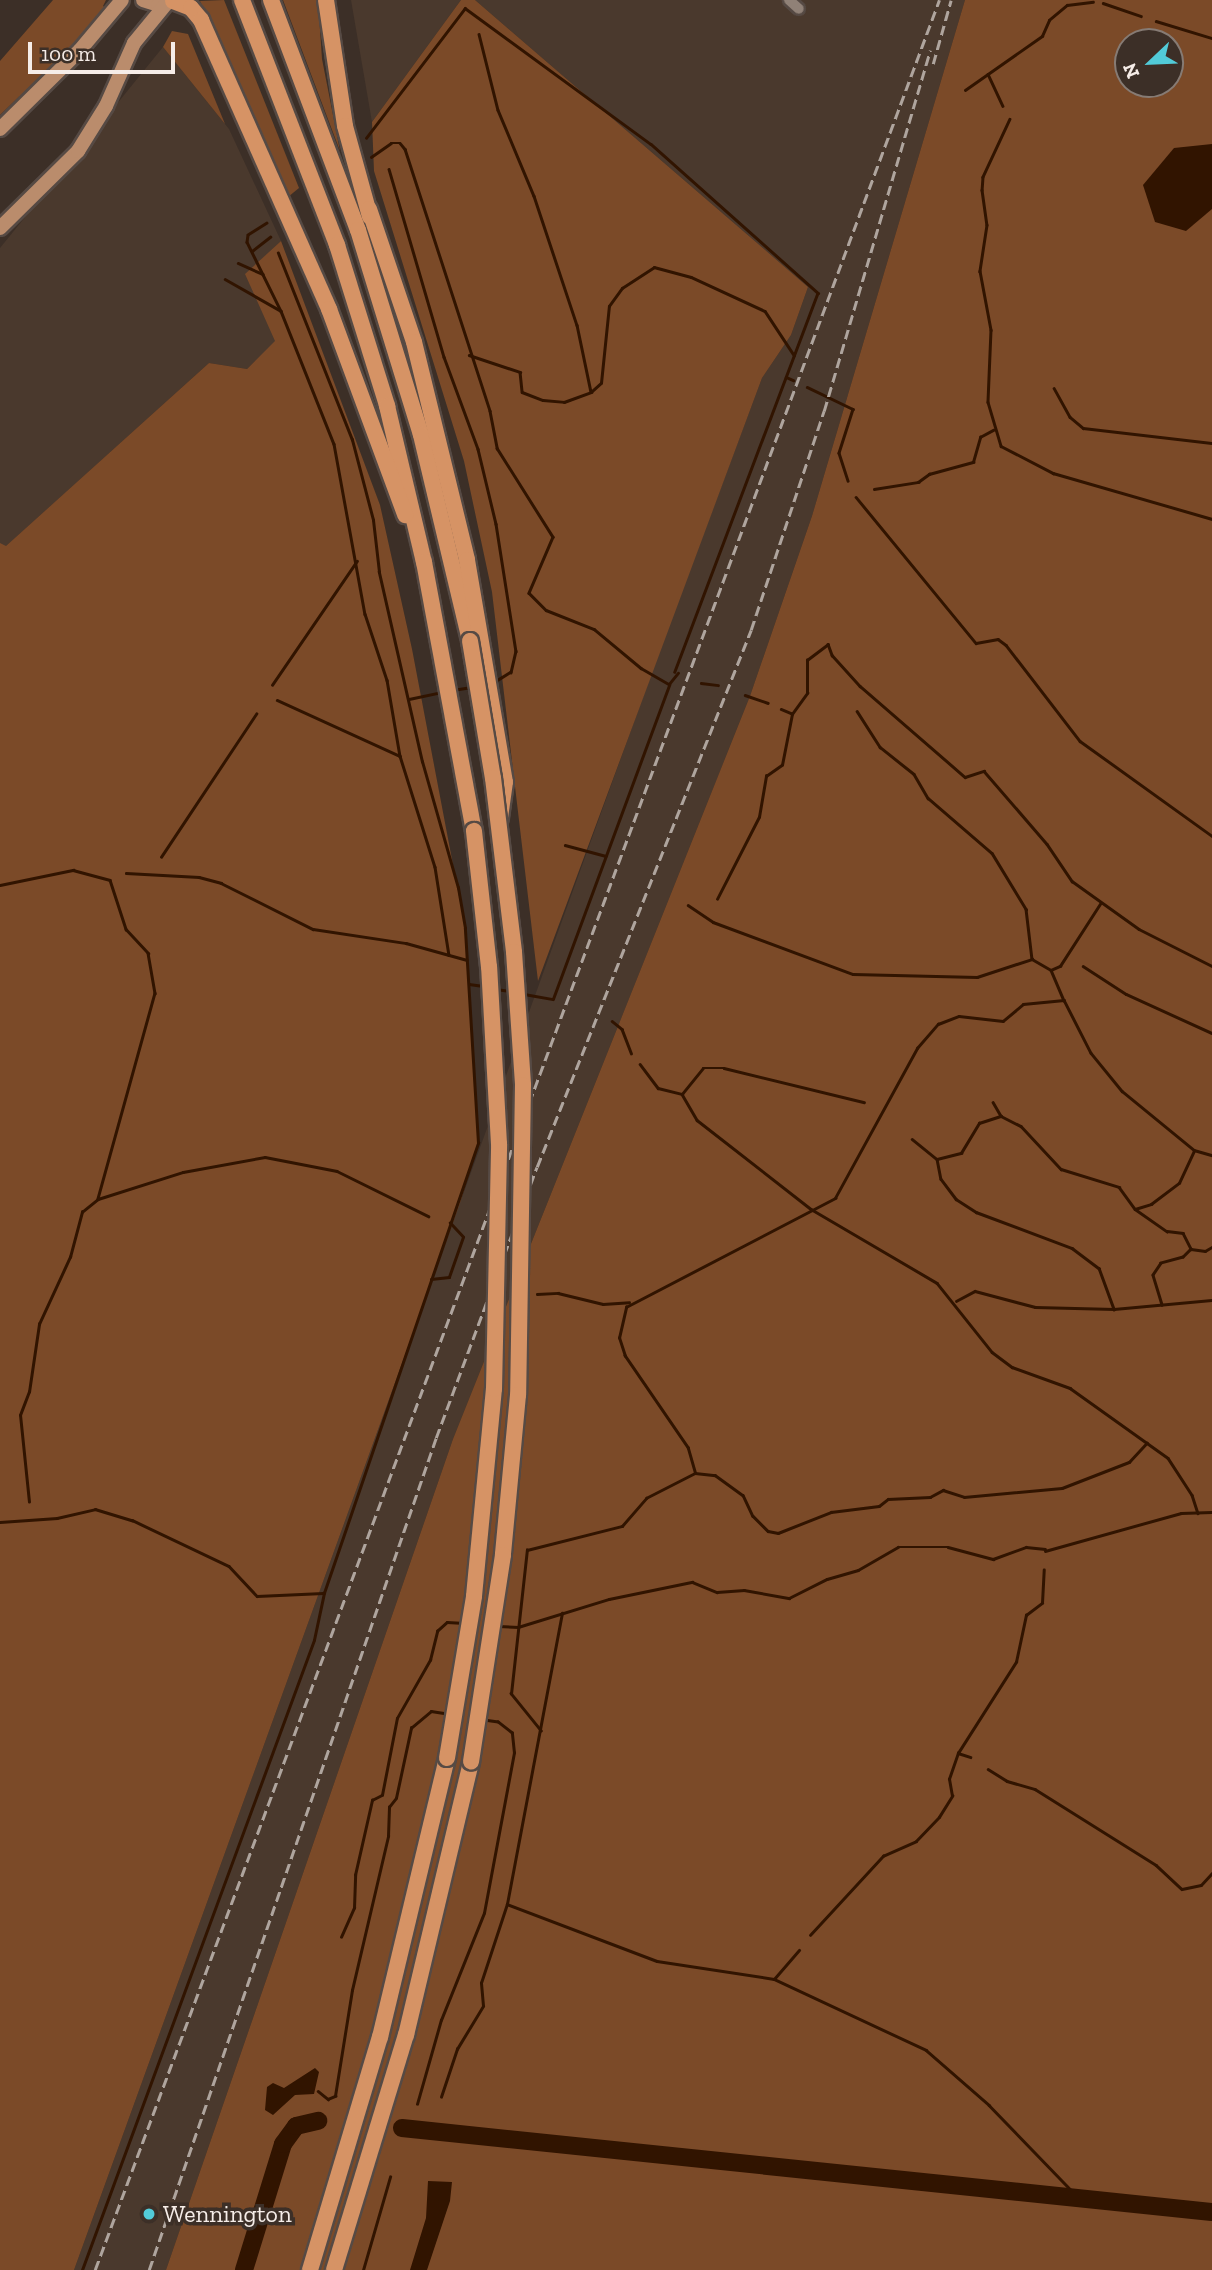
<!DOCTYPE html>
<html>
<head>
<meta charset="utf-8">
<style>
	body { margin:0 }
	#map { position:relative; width:1212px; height:2270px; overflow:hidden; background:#3c2f27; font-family:"Zilla Slab",serif }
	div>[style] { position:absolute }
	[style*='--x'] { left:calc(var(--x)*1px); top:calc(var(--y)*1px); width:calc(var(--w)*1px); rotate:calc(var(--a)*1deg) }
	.built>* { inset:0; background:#4a392d }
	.green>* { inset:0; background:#7b4a28 }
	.water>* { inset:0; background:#311400 }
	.stream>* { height:2.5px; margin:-1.25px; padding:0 1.25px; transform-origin:1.25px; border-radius:1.25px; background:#311400 }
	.river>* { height:18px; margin:-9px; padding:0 9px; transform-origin:9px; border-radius:9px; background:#311400 }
	.roads { filter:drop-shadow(2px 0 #564a44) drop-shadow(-2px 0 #564a44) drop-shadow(0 2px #564a44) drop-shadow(0 -2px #564a44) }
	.minor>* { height:10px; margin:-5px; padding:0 5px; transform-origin:5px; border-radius:5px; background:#908177 }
	.major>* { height:14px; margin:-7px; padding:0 7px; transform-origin:7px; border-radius:7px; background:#ba8c6c }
	.highway>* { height:16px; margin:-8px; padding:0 8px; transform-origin:8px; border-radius:8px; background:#d69365 }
	.rail>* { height:2.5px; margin-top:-1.25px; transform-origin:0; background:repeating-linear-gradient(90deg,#afa59e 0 10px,transparent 0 15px) }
	.bridges { filter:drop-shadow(2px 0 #564a44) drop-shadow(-2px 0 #564a44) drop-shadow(0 2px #564a44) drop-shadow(0 -2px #564a44) }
	.highway-bridge>* { height:16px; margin:-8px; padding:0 8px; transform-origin:8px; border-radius:8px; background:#d69365 }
	.dots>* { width:19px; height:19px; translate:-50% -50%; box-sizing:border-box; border:4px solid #3c2f27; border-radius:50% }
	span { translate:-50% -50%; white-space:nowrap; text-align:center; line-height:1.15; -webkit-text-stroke:7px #3c2f27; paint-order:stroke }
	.poi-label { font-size:24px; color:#f6ede8 }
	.left { translate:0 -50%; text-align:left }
	.north { position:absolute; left:1114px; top:28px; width:70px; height:70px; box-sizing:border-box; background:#3c2f27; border:2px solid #867b74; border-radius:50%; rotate:247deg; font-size:19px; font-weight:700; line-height:28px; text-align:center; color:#f6ede8 }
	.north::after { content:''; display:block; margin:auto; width:24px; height:32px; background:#52cbd8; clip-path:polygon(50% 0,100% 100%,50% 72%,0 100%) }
	.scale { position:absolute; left:28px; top:42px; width:147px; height:32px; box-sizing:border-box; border:4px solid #f6ede8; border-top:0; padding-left:9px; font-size:21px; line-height:24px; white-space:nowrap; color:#f6ede8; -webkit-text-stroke:5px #3c2f27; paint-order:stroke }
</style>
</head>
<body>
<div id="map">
	<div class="built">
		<div style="clip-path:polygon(351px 0,461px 0,372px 122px)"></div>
		<div style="clip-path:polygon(475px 0,965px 0,812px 516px,750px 696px,453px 1439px,166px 2270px,74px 2270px,660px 650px,762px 378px,791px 335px,808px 287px)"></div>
		<div style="clip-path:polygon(163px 47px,229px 129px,281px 241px,246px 274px,276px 341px,247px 369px,209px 363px,4px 548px,0 545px,0 248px)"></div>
	</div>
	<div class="green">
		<div style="clip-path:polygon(53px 0,106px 0,103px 6px,109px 10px,0 115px,0 61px)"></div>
		<div style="clip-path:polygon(224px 0,299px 188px,288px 197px,200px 1px)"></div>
		<div style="clip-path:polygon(283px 0,318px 0,322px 59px,340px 151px)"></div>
		<div style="clip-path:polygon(461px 0,475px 0,808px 287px,791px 335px,762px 378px,538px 981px,492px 592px,464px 461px,374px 171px,372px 122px)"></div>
		<div style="clip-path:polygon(evenodd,965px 0,1212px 0,1212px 2270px,166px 2270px,453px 1439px,750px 696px,812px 516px,965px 0,1128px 42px,1170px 42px,1170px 84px,1128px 84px,1128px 42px)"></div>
		<div style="clip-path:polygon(172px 31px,188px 34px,225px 124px,163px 47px)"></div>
		<div style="clip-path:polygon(281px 241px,380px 505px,412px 649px,465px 928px,478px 1143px,460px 1203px,74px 2270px,0 2270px,0 543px,6px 546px,209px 363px,247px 369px,275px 341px,245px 274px)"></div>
	</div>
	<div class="water">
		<div style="clip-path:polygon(1212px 144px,1212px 209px,1186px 231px,1155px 222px,1143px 185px,1174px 148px)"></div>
		<div style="clip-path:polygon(315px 2068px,319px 2072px,314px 2094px,295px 2095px,273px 2115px,265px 2110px,267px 2087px,273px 2083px,284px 2088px)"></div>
		<div style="clip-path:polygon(428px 2181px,452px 2182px,450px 2201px,427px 2270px,410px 2270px,426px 2218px)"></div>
	</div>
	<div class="stream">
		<div style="--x:1103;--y:3;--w:40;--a:18.9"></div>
		<div style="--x:1156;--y:21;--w:59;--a:16.9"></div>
		<div style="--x:479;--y:34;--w:78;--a:76"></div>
		<div style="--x:498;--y:110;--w:93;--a:67.3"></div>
		<div style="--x:534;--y:196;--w:136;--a:71.6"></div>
		<div style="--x:577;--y:325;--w:68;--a:78.2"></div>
		<div style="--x:988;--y:74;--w:35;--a:65"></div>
		<div style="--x:965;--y:90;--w:94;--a:-35"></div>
		<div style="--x:1042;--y:36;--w:17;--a:-66"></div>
		<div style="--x:1049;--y:20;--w:23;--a:-40"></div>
		<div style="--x:1067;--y:5;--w:26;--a:-7"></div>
		<div style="--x:1010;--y:119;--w:64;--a:115"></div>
		<div style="--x:983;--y:177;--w:13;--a:94"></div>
		<div style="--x:982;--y:190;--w:35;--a:82"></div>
		<div style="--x:987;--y:225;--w:47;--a:98.7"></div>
		<div style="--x:980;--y:271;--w:60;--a:79.4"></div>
		<div style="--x:991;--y:330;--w:72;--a:92.4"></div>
		<div style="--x:988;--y:402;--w:46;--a:73.5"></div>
		<div style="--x:1001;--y:446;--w:59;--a:27.4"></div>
		<div style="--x:1053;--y:473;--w:166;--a:16.1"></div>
		<div style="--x:366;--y:138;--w:163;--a:-52.7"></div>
		<div style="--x:465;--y:8;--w:230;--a:36.2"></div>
		<div style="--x:651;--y:144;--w:224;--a:41.7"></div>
		<div style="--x:818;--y:293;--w:405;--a:110.7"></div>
		<div style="--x:371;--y:157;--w:24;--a:-35"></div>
		<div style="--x:391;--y:143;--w:9;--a:0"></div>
		<div style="--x:400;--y:143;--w:8;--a:50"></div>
		<div style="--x:405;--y:149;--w:275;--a:72"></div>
		<div style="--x:490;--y:411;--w:38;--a:79"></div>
		<div style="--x:497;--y:448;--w:105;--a:57.8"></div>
		<div style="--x:553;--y:537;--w:61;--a:113.2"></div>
		<div style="--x:529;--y:593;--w:24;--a:45"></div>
		<div style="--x:546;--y:610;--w:52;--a:21.6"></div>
		<div style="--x:594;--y:629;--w:61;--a:39.7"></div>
		<div style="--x:641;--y:668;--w:32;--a:30"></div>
		<div style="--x:669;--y:684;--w:14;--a:-51"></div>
		<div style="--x:389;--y:169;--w:196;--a:73.7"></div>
		<div style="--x:444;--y:357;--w:98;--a:69.7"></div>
		<div style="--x:478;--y:449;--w:77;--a:76.5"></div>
		<div style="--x:496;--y:524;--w:129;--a:81.1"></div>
		<div style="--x:516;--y:651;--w:22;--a:103"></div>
		<div style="--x:511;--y:672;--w:19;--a:148"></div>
		<div style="--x:267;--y:223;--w:22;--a:148"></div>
		<div style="--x:248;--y:235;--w:7;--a:98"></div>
		<div style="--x:247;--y:242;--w:77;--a:63.8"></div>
		<div style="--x:252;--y:251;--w:23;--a:-38"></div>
		<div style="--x:238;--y:263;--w:27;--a:24"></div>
		<div style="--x:225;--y:279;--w:64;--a:29.7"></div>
		<div style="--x:281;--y:311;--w:143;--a:68.3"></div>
		<div style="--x:334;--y:444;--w:173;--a:79.7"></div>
		<div style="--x:365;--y:614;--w:70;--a:71.6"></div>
		<div style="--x:387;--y:680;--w:77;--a:80.3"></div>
		<div style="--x:400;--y:756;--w:116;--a:72.5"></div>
		<div style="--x:435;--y:867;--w:89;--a:81"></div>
		<div style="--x:469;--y:355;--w:54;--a:18.4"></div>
		<div style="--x:520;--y:372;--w:20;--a:84"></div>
		<div style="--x:522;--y:392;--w:22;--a:21"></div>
		<div style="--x:543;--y:400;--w:21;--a:5"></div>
		<div style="--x:564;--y:402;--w:29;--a:-20"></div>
		<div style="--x:591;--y:392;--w:13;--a:-42"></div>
		<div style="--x:601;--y:383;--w:77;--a:-84.1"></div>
		<div style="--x:609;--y:306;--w:22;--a:-54"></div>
		<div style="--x:622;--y:288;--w:38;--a:-33"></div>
		<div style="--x:654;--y:267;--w:38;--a:15"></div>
		<div style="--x:691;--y:277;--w:81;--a:24.7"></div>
		<div style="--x:765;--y:311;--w:53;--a:56.6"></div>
		<div style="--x:786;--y:377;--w:8;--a:23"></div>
		<div style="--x:807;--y:387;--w:51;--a:25.6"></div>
		<div style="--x:853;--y:409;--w:46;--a:107.7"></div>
		<div style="--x:839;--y:453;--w:29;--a:72"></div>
		<div style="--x:1054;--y:388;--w:33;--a:61"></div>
		<div style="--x:1070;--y:417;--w:17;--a:40"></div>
		<div style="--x:1083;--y:428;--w:130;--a:6.6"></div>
		<div style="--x:874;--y:489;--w:45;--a:-9"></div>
		<div style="--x:918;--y:482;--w:14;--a:-36"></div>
		<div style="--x:929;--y:474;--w:46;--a:-15.3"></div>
		<div style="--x:973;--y:462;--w:26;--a:-74"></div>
		<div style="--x:980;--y:437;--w:15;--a:-28"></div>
		<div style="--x:856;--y:497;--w:189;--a:50.6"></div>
		<div style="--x:976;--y:643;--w:22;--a:-10"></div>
		<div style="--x:998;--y:639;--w:10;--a:37"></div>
		<div style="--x:1006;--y:645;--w:121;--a:52.4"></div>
		<div style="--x:1080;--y:741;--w:163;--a:35.7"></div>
		<div style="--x:701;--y:683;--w:17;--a:7"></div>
		<div style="--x:272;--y:685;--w:150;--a:-55.6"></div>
		<div style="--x:453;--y:690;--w:18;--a:-9"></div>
		<div style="--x:745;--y:695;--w:24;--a:19"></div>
		<div style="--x:409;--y:699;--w:35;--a:-12"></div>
		<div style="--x:277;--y:700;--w:135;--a:24.5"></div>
		<div style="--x:781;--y:709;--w:11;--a:22"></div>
		<div style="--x:857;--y:711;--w:43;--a:57.4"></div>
		<div style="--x:880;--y:747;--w:43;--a:38.5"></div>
		<div style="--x:914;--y:774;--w:28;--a:60"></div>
		<div style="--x:928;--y:798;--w:84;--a:40.7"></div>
		<div style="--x:992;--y:853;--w:66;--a:58.7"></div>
		<div style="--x:1026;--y:909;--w:50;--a:83.2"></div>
		<div style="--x:565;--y:845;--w:42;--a:15"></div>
		<div style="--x:161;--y:857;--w:172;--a:-56.4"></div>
		<div style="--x:126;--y:873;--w:73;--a:3.1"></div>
		<div style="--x:199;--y:877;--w:23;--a:15"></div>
		<div style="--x:221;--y:883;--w:103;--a:26.6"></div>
		<div style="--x:313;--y:929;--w:94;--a:8.6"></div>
		<div style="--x:406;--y:943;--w:63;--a:15.6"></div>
		<div style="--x:0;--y:885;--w:75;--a:-11.6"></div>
		<div style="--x:73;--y:870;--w:38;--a:15"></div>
		<div style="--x:110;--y:880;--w:52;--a:71.9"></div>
		<div style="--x:126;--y:929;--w:33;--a:47"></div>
		<div style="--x:148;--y:953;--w:41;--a:80.1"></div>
		<div style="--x:155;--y:993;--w:214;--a:105.5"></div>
		<div style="--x:717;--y:899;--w:92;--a:-62.9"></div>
		<div style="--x:759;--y:817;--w:42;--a:-80.3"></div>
		<div style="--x:766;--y:776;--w:19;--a:-35"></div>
		<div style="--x:782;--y:765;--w:52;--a:-78.9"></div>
		<div style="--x:792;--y:714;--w:26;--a:-54"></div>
		<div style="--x:807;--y:693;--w:33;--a:-90"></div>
		<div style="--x:807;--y:660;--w:26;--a:-37"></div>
		<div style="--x:828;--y:644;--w:12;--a:70"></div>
		<div style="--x:832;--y:655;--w:42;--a:47.9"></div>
		<div style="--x:860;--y:686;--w:139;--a:40.9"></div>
		<div style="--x:965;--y:777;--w:20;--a:-18"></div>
		<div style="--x:984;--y:771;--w:96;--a:49.2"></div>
		<div style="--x:1047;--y:844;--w:45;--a:56"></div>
		<div style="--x:1072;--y:881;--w:82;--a:35.6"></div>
		<div style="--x:1139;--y:929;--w:82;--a:26.9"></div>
		<div style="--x:688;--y:905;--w:30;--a:34"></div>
		<div style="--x:713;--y:922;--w:149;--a:20.4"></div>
		<div style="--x:853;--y:974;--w:124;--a:1.4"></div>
		<div style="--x:977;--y:977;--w:58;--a:-18.1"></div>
		<div style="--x:1032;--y:959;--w:22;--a:30"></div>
		<div style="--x:1051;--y:970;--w:33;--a:67"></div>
		<div style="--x:1083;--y:966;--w:51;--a:33.1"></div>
		<div style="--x:1126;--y:994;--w:94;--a:24.4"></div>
		<div style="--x:1051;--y:970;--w:10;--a:-24"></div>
		<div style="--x:1060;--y:966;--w:74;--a:-57.2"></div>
		<div style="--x:469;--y:984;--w:14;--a:8"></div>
		<div style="--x:496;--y:989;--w:15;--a:8"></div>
		<div style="--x:524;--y:994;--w:29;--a:10"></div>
		<div style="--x:553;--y:999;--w:335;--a:-69.7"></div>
		<div style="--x:612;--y:1021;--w:13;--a:39"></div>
		<div style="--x:622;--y:1029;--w:26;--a:69"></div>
		<div style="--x:640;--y:1064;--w:30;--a:53"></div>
		<div style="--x:658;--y:1088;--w:25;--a:14"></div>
		<div style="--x:682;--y:1094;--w:30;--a:60"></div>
		<div style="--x:697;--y:1120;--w:145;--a:38"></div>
		<div style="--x:811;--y:1209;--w:146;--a:30.4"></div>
		<div style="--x:937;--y:1283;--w:88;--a:51.4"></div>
		<div style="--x:992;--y:1352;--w:25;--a:37"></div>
		<div style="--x:1012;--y:1367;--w:62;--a:19.9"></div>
		<div style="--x:1070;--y:1388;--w:120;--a:35.5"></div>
		<div style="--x:1168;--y:1458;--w:44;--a:57"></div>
		<div style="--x:1192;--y:1495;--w:19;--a:72"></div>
		<div style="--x:682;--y:1094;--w:33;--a:-51"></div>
		<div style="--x:703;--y:1068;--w:21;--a:0"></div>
		<div style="--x:724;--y:1068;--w:144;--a:13.7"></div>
		<div style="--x:993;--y:1102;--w:16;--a:60"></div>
		<div style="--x:1001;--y:1116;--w:22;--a:27"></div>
		<div style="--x:1021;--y:1126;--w:59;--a:47.1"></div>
		<div style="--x:1061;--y:1169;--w:61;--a:17.2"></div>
		<div style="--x:1119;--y:1187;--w:27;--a:54"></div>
		<div style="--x:1135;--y:1209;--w:39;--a:35"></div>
		<div style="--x:1167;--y:1231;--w:16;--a:7"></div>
		<div style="--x:1183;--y:1233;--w:18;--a:63"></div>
		<div style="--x:1191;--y:1249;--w:11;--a:135"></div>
		<div style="--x:1183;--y:1257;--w:23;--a:165"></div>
		<div style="--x:1161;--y:1263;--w:14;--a:124"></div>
		<div style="--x:1153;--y:1275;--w:31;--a:73"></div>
		<div style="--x:912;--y:1139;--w:32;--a:39"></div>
		<div style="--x:937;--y:1159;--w:20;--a:79"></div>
		<div style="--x:941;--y:1179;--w:25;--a:53"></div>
		<div style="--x:956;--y:1199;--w:24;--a:33"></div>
		<div style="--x:976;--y:1212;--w:103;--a:20.6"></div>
		<div style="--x:1072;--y:1248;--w:34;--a:37"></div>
		<div style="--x:1099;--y:1268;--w:44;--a:69.9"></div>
		<div style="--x:937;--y:1159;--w:25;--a:-14"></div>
		<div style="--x:961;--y:1153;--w:35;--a:-59"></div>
		<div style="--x:979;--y:1123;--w:23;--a:-18"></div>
		<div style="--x:1135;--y:1209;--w:17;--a:-17"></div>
		<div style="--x:1151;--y:1204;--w:35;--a:-37"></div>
		<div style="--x:1179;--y:1183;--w:35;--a:-65"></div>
		<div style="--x:1191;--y:1249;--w:14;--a:8"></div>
		<div style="--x:1205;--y:1251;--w:8;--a:-30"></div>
		<div style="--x:431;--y:1279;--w:18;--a:-6"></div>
		<div style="--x:449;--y:1277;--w:42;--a:-70.7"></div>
		<div style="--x:463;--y:1237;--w:19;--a:-133"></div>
		<div style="--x:537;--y:1294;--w:21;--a:-3"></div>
		<div style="--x:558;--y:1293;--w:46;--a:13.7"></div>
		<div style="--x:603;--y:1304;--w:26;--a:-4"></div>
		<div style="--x:956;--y:1301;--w:21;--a:-28"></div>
		<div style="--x:975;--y:1291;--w:62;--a:14.9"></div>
		<div style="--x:1035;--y:1307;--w:79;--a:1.5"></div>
		<div style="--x:1114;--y:1309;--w:98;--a:-5.2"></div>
		<div style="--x:695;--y:1473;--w:26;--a:-106"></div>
		<div style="--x:688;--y:1448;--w:112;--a:-124.4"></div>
		<div style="--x:625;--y:1356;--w:19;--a:-108"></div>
		<div style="--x:619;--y:1338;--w:32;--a:-77"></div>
		<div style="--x:626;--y:1307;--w:236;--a:-27.5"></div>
		<div style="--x:835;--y:1198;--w:171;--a:-61.3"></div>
		<div style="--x:917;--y:1048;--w:32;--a:-49"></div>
		<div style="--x:938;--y:1024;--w:22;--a:-21"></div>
		<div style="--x:959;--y:1016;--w:44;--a:6.5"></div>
		<div style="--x:1003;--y:1021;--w:26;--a:-40"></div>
		<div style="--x:1023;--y:1004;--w:41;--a:-5.6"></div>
		<div style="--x:1064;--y:1000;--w:59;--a:63"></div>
		<div style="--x:1091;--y:1053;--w:49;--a:50.8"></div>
		<div style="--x:1122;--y:1091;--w:93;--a:39.3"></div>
		<div style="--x:1194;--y:1150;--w:19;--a:16"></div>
		<div style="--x:29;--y:1502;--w:87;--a:-95.9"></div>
		<div style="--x:20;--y:1415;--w:25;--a:-69"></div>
		<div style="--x:29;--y:1392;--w:69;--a:-81.6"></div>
		<div style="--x:39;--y:1324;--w:74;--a:-65.2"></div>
		<div style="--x:70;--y:1257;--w:47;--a:-75.1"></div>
		<div style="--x:82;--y:1212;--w:21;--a:-39"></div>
		<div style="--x:98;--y:1199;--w:89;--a:-17.6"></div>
		<div style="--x:183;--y:1172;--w:83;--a:-10.4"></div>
		<div style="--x:265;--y:1157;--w:73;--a:11"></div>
		<div style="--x:337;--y:1171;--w:102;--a:26.3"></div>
		<div style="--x:0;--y:1522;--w:57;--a:-4"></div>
		<div style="--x:57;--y:1518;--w:39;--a:-13"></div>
		<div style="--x:95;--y:1509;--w:39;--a:17"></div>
		<div style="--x:132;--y:1520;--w:107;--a:25.4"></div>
		<div style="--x:229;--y:1566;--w:41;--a:47"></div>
		<div style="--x:257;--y:1596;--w:66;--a:-2.6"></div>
		<div style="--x:1045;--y:1551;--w:141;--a:-15.6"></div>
		<div style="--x:1181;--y:1513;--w:31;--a:-2"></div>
		<div style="--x:498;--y:1626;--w:20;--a:3"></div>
		<div style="--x:518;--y:1627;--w:95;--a:-17.1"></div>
		<div style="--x:609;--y:1599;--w:85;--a:-11.6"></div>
		<div style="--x:692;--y:1582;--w:27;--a:22"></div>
		<div style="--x:717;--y:1592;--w:27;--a:-4"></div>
		<div style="--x:744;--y:1590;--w:46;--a:10.1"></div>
		<div style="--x:789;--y:1598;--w:42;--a:-26.6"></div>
		<div style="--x:827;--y:1579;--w:32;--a:-16"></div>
		<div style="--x:858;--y:1570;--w:46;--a:-29.9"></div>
		<div style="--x:898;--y:1547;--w:50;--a:0"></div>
		<div style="--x:948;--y:1547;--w:47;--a:14.9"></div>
		<div style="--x:993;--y:1559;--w:35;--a:-20"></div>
		<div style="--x:1026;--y:1547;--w:19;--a:6"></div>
		<div style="--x:541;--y:1731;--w:48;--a:-129"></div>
		<div style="--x:511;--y:1694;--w:145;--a:-83.7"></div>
		<div style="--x:527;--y:1550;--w:98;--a:-14.2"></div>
		<div style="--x:622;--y:1526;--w:37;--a:-49"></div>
		<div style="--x:646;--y:1498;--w:55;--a:-27"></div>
		<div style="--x:695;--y:1473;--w:20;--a:6"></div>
		<div style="--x:715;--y:1475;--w:34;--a:36"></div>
		<div style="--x:743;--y:1495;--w:23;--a:65"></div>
		<div style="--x:753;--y:1516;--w:21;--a:45"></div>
		<div style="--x:768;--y:1531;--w:10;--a:11"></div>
		<div style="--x:778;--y:1533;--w:57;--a:-21.6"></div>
		<div style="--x:831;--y:1512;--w:48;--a:-7.1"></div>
		<div style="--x:879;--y:1506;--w:11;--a:-38"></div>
		<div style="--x:888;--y:1499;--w:42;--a:-2.7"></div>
		<div style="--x:930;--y:1497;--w:15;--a:-28"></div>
		<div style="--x:943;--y:1490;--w:22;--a:18"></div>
		<div style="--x:964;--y:1497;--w:98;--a:-5.2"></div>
		<div style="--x:1062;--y:1488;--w:72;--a:-21.2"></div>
		<div style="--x:1129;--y:1462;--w:26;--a:-47"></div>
		<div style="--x:958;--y:1753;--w:13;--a:18"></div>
		<div style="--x:988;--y:1769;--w:22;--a:32"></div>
		<div style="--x:1007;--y:1781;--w:29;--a:16"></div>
		<div style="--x:1035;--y:1789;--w:143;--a:32.1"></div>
		<div style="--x:1156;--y:1865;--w:35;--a:43"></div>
		<div style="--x:1182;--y:1889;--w:19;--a:-12"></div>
		<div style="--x:1201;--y:1885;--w:16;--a:-47"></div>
		<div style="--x:507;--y:1904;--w:160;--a:20.8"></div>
		<div style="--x:657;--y:1961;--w:118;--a:8.7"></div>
		<div style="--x:774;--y:1979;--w:168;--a:25"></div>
		<div style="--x:926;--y:2050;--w:84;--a:41.1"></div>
		<div style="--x:989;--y:2105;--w:125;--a:46"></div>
		<div style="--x:810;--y:1935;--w:108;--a:-47.3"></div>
		<div style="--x:883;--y:1856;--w:36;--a:-24"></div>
		<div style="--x:916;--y:1841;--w:33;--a:-46"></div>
		<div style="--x:939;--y:1817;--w:25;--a:-58"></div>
		<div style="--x:952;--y:1796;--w:17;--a:-100"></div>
		<div style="--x:949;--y:1779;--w:28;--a:-71"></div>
		<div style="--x:958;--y:1753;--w:108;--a:-57.5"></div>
		<div style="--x:1016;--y:1662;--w:48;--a:-78"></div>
		<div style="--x:1026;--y:1615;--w:20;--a:-37"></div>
		<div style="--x:1042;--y:1603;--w:33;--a:-87"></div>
		<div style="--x:341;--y:1937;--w:32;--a:-66"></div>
		<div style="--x:354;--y:1908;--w:33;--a:-88"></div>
		<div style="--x:355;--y:1875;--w:77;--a:-77.2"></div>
		<div style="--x:372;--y:1800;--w:11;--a:-27"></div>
		<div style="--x:382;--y:1795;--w:78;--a:-79"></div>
		<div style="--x:397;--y:1718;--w:67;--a:-60.4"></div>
		<div style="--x:430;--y:1660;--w:30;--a:-76"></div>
		<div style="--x:437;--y:1631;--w:13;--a:-42"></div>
		<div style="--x:447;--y:1622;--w:17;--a:3"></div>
		<div style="--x:774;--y:1979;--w:38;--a:-49"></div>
		<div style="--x:318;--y:2091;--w:13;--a:39"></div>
		<div style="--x:328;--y:2099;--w:8;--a:-23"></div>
		<div style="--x:335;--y:2096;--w:107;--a:-80.9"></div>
		<div style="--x:352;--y:1990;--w:158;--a:-76.8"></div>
		<div style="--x:388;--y:1836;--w:29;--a:-88"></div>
		<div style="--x:389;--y:1807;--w:11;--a:-52"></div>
		<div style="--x:396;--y:1798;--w:72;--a:-77.9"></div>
		<div style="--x:411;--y:1728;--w:26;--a:-40"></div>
		<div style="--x:431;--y:1711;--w:19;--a:9"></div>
		<div style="--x:441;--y:2097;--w:51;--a:-71.6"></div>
		<div style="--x:457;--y:2049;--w:50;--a:-58.8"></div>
		<div style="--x:483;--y:2006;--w:23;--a:-95"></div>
		<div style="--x:481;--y:1983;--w:83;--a:-71.8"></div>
		<div style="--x:507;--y:1904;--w:296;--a:-79.3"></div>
		<div style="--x:417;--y:2104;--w:87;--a:-74.1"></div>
		<div style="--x:441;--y:2020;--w:115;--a:-68.1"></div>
		<div style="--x:484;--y:1913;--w:163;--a:-79.4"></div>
		<div style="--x:514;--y:1753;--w:20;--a:-96"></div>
		<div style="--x:512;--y:1733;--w:18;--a:-142"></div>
		<div style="--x:498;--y:1722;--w:14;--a:-172"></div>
		<div style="--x:82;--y:2270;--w:671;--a:-69.78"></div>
		<div style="--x:314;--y:1640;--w:48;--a:-78"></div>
		<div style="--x:324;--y:1593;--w:476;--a:-71.1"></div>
		<div style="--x:478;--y:1143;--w:215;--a:-93.5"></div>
		<div style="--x:465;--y:928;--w:41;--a:-99.9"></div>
		<div style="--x:458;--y:888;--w:131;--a:-105.9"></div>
		<div style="--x:422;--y:762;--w:195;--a:-102.8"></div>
		<div style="--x:379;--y:572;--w:52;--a:-96.6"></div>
		<div style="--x:373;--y:520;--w:83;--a:-104.7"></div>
		<div style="--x:352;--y:440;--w:201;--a:-111.6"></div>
		<div style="--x:363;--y:2270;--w:97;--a:-73.8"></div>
	</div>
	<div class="river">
		<div style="--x:402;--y:2128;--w:814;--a:5.92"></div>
		<div style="--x:244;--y:2270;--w:132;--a:-72.8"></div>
		<div style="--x:283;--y:2144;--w:22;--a:-54"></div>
		<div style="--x:296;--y:2126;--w:23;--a:-13"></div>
	</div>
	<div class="roads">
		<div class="minor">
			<div style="--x:789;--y:0;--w:13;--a:42"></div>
		</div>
		<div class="major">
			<div style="--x:143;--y:0;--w:16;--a:18"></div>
			<div style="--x:158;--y:5;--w:12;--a:-14"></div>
			<div style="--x:0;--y:129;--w:112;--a:-44.6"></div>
			<div style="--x:80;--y:50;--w:65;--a:-50"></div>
			<div style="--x:0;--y:228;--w:110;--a:-44.6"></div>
			<div style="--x:78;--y:151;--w:53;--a:-58.1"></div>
			<div style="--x:106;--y:106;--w:69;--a:-66"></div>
			<div style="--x:134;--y:43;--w:50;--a:-50.6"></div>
		</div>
		<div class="highway">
			<div style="--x:242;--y:0;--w:263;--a:68.8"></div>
			<div style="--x:337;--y:245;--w:169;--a:72.7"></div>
			<div style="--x:387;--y:406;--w:160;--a:76.7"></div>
			<div style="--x:424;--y:562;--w:274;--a:79.5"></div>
			<div style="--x:271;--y:0;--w:246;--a:69.3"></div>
			<div style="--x:358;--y:230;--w:214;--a:72.9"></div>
			<div style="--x:421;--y:435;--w:212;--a:76.6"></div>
			<div style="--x:326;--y:0;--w:127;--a:81.4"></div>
			<div style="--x:345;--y:126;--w:94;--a:74.6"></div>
			<div style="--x:173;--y:1;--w:19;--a:21"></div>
			<div style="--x:191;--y:8;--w:16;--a:50"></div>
			<div style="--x:201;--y:20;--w:316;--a:66.1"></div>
			<div style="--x:329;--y:309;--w:220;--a:69.7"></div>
			<div style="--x:369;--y:209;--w:140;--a:71.3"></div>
			<div style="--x:414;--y:342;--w:224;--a:76.3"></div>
			<div style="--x:467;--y:560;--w:225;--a:80.3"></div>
			<div style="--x:505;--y:782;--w:37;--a:98"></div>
			<div style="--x:310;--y:2270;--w:243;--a:-73.3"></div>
			<div style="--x:380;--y:2037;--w:287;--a:-76.5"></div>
			<div style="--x:334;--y:2270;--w:246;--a:-73"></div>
			<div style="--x:406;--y:2035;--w:281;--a:-76.6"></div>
		</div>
	</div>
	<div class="rail">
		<div style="--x:933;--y:64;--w:66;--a:-74.3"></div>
		<div style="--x:95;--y:2270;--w:2422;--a:-69.6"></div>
		<div style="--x:149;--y:2270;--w:880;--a:-70.97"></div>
		<div style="--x:436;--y:1438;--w:289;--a:-69.6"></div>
		<div style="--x:537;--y:1167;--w:578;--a:-68.27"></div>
		<div style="--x:751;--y:630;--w:231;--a:-71.6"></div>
		<div style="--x:824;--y:411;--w:376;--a:-73.6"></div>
	</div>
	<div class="bridges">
		<div class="highway-bridge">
			<div style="--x:470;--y:641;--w:139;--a:80.5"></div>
			<div style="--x:493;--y:778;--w:175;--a:83.1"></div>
			<div style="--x:514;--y:952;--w:133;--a:86.1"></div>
			<div style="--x:523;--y:1085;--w:310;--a:90.9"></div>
			<div style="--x:518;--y:1395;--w:161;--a:95.4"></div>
			<div style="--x:503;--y:1555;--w:209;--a:98.8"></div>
			<div style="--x:447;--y:1758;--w:164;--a:-80.5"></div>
			<div style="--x:474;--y:1596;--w:208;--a:-84.5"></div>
			<div style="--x:494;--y:1389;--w:245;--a:-88.8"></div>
			<div style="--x:499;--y:1144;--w:177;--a:-93.2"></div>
			<div style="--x:489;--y:967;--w:137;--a:-96.3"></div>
		</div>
	</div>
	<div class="dots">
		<div style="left:149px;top:2214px;background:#52cbd8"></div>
	</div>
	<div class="poi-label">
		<span class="left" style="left:163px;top:2214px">Wennington</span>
	</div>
	<div class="north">N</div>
	<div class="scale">100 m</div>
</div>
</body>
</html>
